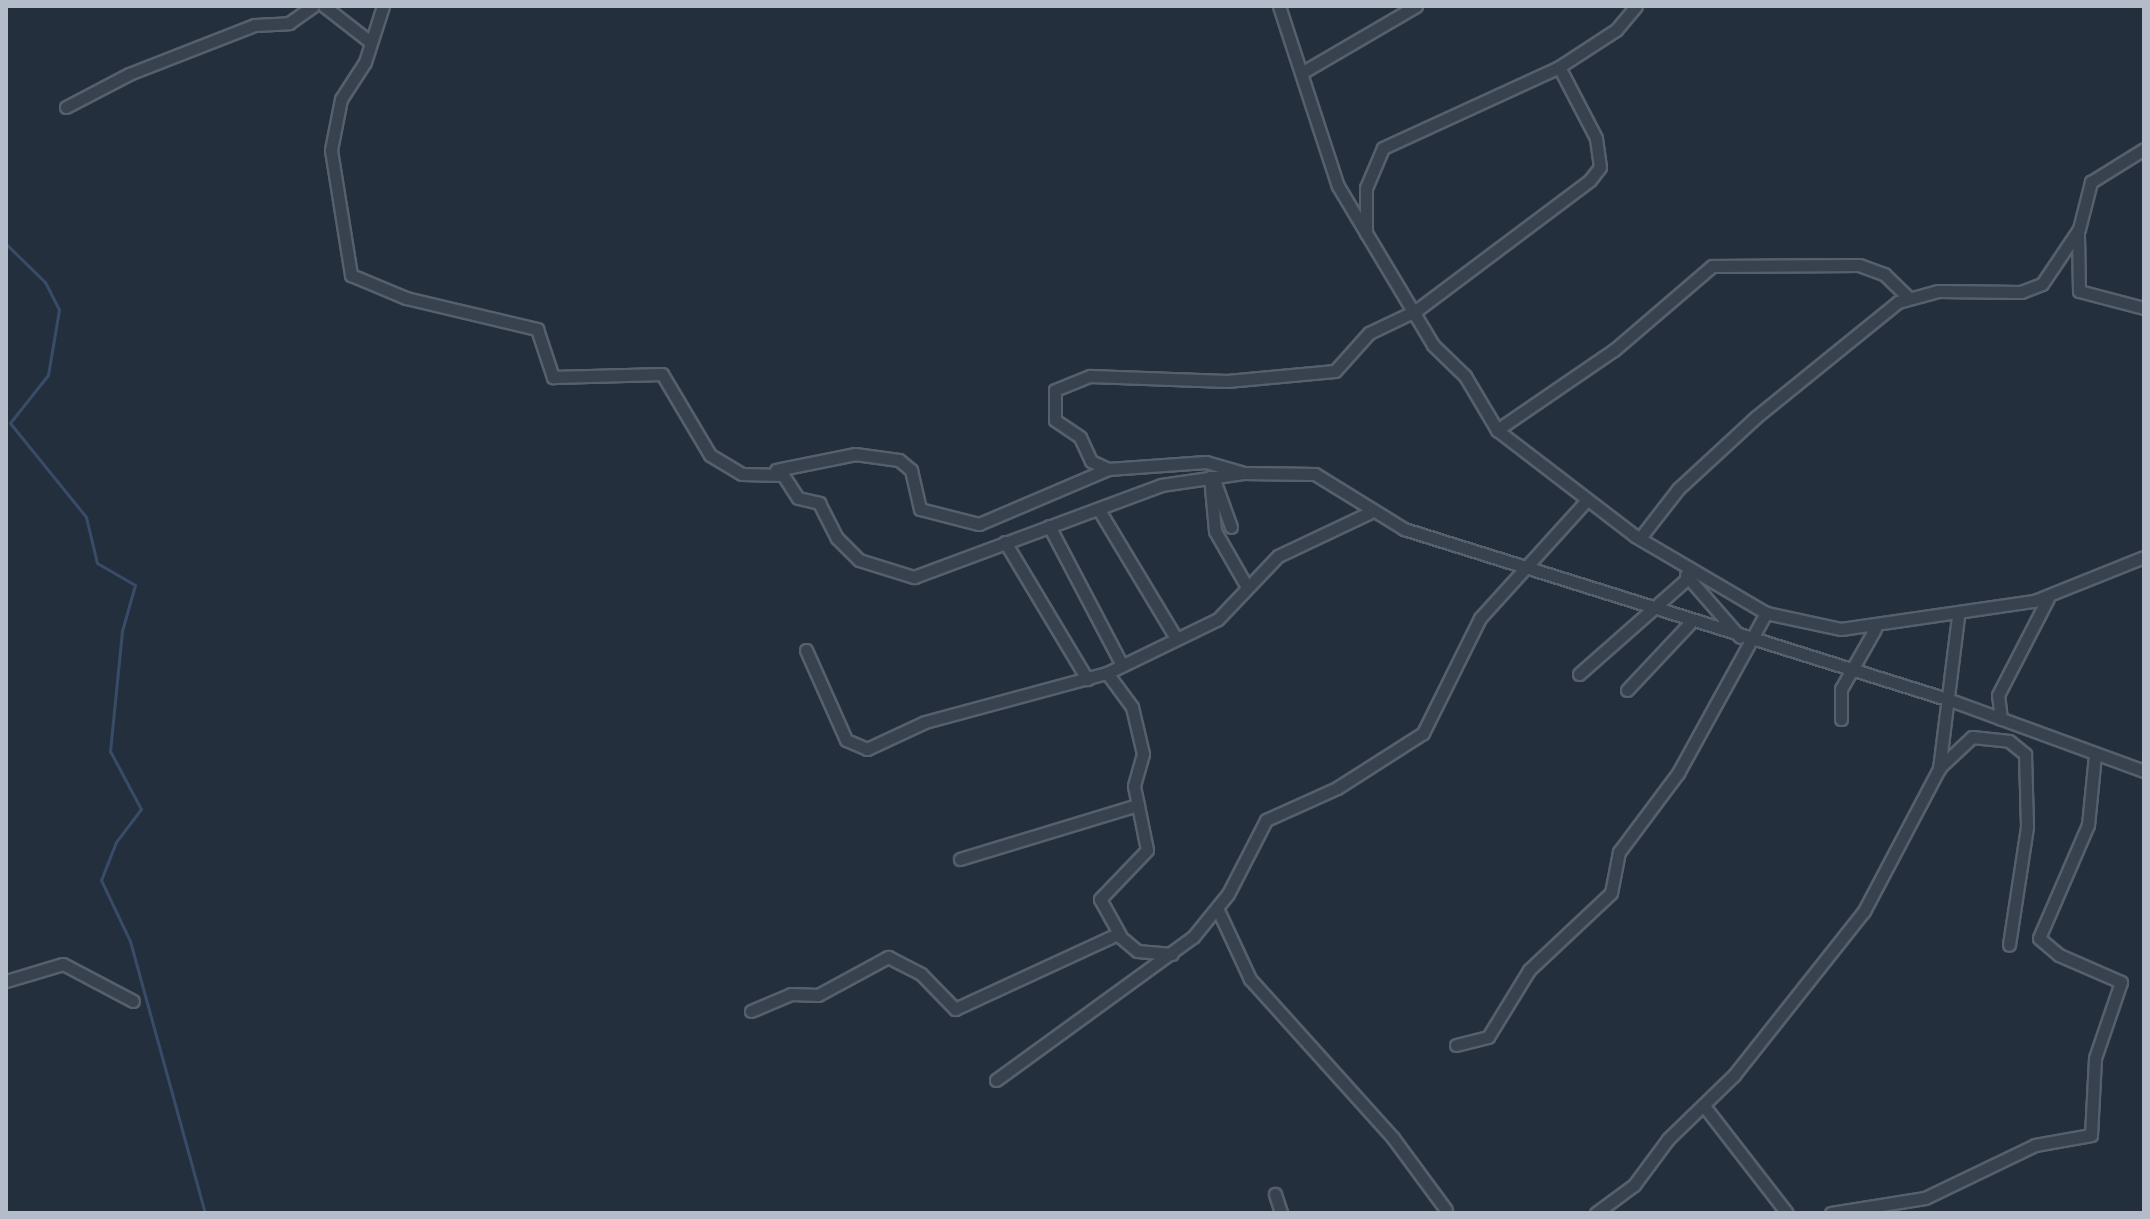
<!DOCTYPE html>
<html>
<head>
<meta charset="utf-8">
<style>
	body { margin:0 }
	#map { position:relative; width:2150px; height:1219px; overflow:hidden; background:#242f3e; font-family:Jost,sans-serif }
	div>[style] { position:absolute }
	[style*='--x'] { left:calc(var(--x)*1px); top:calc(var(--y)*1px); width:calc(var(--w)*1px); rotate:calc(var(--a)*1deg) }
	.stream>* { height:3px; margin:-1.5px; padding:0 1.5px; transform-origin:1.5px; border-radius:1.5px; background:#394c67 }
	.roads { filter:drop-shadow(2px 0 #565f6c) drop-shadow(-2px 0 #565f6c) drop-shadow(0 2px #565f6c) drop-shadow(0 -2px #565f6c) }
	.minor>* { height:11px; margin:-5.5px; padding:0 5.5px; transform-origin:5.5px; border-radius:5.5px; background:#38414e }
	span { translate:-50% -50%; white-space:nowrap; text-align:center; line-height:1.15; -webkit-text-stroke:7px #1d2633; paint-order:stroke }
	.frame { position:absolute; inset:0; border:8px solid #b4bcc9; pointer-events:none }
</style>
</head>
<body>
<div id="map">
	<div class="stream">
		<div style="--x:6;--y:244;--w:54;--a:44.3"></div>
		<div style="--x:45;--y:282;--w:31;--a:63"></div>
		<div style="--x:59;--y:310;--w:66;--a:99.6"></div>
		<div style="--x:48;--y:375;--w:61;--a:128.4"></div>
		<div style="--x:10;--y:423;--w:121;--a:51"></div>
		<div style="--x:86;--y:517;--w:47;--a:76.6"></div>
		<div style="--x:97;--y:563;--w:44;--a:30.1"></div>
		<div style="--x:135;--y:585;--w:48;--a:105.8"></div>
		<div style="--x:122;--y:631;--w:121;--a:95.7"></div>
		<div style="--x:110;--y:751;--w:66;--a:61.9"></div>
		<div style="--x:141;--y:809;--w:41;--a:127.1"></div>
		<div style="--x:116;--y:842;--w:41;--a:111.5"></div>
		<div style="--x:101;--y:880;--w:68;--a:64.6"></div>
		<div style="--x:130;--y:941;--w:282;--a:74.6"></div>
	</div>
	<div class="roads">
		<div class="minor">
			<div style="--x:324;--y:6;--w:57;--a:37.9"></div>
			<div style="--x:383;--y:6;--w:59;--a:107.8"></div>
			<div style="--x:365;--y:62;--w:44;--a:123"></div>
			<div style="--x:341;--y:99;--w:52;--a:101.1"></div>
			<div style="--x:331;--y:150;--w:127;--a:80.9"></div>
			<div style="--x:351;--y:275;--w:60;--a:22.7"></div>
			<div style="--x:406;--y:298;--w:135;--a:13.3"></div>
			<div style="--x:537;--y:329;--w:51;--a:71.6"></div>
			<div style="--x:553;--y:377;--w:109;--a:-1.6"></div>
			<div style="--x:662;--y:374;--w:94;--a:59.3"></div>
			<div style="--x:710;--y:455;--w:37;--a:31"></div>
			<div style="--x:742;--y:474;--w:41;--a:1.4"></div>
			<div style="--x:783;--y:475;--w:27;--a:57"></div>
			<div style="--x:798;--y:498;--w:22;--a:13"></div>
			<div style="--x:819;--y:503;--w:39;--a:63"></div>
			<div style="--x:837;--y:538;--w:31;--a:45"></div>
			<div style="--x:859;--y:560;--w:58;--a:17.2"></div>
			<div style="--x:914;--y:577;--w:264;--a:-20.4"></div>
			<div style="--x:1161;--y:485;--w:83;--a:-8.3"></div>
			<div style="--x:1243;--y:473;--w:72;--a:0.8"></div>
			<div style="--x:1315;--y:474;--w:105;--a:31.7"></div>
			<div style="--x:1404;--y:529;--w:572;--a:17.39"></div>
			<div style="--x:1950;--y:700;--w:207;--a:20.1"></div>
			<div style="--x:1279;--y:6;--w:189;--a:71.9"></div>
			<div style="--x:1338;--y:186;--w:185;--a:59.1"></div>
			<div style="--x:1433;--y:345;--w:45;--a:44.1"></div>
			<div style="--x:1465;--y:376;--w:63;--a:59.3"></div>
			<div style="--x:1497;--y:430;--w:174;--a:37.5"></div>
			<div style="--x:1635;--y:536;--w:152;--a:30.4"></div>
			<div style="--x:1766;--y:613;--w:77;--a:12"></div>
			<div style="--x:1841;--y:629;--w:195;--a:-8.3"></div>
			<div style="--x:2034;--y:601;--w:118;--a:-21.8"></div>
			<div style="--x:1303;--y:72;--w:131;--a:-30.3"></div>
			<div style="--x:66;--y:107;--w:71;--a:-27.6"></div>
			<div style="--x:129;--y:74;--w:135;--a:-21.3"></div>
			<div style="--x:255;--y:25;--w:34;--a:-3"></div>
			<div style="--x:289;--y:23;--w:29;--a:-35"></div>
			<div style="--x:1366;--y:233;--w:45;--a:-90"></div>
			<div style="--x:1366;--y:188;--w:43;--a:-67"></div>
			<div style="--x:1383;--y:148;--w:194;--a:-24.7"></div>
			<div style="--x:1559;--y:67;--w:68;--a:-33"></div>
			<div style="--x:1616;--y:30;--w:31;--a:-50"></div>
			<div style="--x:2078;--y:234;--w:57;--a:89"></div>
			<div style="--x:2079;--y:291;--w:67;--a:14.7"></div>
			<div style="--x:1497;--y:430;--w:142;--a:-34.4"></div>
			<div style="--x:1614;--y:350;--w:129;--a:-40.6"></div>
			<div style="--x:1712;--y:266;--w:147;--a:-0.4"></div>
			<div style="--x:1859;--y:265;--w:27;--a:20"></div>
			<div style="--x:1884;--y:274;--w:33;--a:44"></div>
			<div style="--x:1108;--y:469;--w:19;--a:-155"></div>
			<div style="--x:1091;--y:461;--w:26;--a:-115"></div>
			<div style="--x:1080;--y:437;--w:30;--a:-146"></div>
			<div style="--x:1055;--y:420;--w:30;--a:-90"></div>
			<div style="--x:1055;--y:390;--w:38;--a:-22"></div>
			<div style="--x:1090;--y:376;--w:137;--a:2.1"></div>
			<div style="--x:1227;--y:381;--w:108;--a:-5.3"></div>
			<div style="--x:1335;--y:371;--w:51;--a:-48.2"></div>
			<div style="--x:1369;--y:333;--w:53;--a:-25.6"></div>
			<div style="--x:1417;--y:310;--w:216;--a:-36.9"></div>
			<div style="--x:1590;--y:180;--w:16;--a:-52"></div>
			<div style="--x:1600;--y:167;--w:29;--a:-98"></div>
			<div style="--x:1596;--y:138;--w:80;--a:-117.5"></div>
			<div style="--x:776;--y:470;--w:81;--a:-11.4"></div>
			<div style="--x:855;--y:454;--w:44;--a:7.8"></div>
			<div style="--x:899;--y:460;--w:16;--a:40"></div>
			<div style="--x:911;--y:470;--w:40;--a:77"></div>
			<div style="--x:920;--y:509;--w:61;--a:14.3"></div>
			<div style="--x:979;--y:524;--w:140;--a:-23.1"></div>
			<div style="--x:1108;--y:469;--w:98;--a:-4.1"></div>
			<div style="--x:1206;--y:462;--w:37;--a:16"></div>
			<div style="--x:1210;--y:477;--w:54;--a:84.7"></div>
			<div style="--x:1215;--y:531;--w:64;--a:60.3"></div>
			<div style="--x:1213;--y:477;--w:53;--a:70.2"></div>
			<div style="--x:1099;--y:510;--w:146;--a:59"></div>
			<div style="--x:1049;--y:526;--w:157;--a:62.3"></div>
			<div style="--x:1640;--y:538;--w:62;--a:-52.2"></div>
			<div style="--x:1678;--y:489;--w:106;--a:-42.7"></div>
			<div style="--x:1756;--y:417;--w:183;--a:-39"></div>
			<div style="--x:1898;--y:302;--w:41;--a:-15.4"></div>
			<div style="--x:1938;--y:291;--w:83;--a:0.7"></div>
			<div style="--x:2021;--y:292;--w:22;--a:-21"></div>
			<div style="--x:2042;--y:284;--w:66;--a:-56.1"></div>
			<div style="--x:2079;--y:229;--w:49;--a:-75.7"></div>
			<div style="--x:2091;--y:182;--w:62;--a:-31.9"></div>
			<div style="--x:1005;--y:542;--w:160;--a:59.1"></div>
			<div style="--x:1686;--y:575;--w:82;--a:48.9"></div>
			<div style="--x:806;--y:650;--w:98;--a:66"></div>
			<div style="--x:846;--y:740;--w:23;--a:23"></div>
			<div style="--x:867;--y:749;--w:64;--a:-25"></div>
			<div style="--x:925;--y:722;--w:188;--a:-15.1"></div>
			<div style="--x:1107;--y:673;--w:123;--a:-25.9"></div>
			<div style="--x:1218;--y:619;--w:87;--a:-46.4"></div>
			<div style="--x:1278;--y:556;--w:101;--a:-25.3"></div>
			<div style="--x:1107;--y:673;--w:42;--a:53.7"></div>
			<div style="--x:1132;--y:707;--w:48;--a:76.8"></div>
			<div style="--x:1143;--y:754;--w:33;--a:106"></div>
			<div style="--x:1134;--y:786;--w:65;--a:78.5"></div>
			<div style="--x:1147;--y:850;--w:68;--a:133.8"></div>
			<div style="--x:1100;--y:899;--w:41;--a:60.9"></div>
			<div style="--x:1579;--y:674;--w:145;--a:-41.4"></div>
			<div style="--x:1627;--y:690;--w:92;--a:-46.8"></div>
			<div style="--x:1841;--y:719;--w:30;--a:-90"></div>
			<div style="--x:1841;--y:689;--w:69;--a:-60.5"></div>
			<div style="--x:2001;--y:719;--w:24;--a:-97"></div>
			<div style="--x:1998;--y:695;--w:109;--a:-62.7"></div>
			<div style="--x:1939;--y:768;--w:45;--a:-43.2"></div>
			<div style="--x:1972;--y:737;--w:37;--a:6"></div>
			<div style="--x:2009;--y:741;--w:21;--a:39"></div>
			<div style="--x:2025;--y:754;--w:73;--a:88.4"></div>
			<div style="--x:2027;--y:827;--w:119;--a:98.7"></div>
			<div style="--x:960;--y:859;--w:186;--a:-16.9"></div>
			<div style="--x:1218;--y:910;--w:76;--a:65.1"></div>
			<div style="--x:1250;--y:979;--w:214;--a:48"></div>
			<div style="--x:1393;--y:1138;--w:89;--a:53.6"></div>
			<div style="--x:6;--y:981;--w:59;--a:-16.6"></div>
			<div style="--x:63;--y:964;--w:79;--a:27.9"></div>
			<div style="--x:751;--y:1011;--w:43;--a:-23"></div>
			<div style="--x:791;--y:994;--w:27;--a:2"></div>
			<div style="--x:818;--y:995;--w:80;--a:-28.5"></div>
			<div style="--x:888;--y:957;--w:37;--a:27"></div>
			<div style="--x:921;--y:974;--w:49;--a:45.8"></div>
			<div style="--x:955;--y:1009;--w:179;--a:-24.8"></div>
			<div style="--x:1117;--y:934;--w:26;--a:40"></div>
			<div style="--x:1137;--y:951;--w:35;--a:5"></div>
			<div style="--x:1456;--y:1045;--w:33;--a:-14"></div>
			<div style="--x:1488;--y:1037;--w:79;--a:-58.5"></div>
			<div style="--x:1529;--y:970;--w:112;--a:-43.2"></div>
			<div style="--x:1611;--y:893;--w:42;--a:-79"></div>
			<div style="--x:1619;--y:852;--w:99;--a:-53.2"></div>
			<div style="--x:1678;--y:773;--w:183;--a:-61.2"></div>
			<div style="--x:996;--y:1080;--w:243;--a:-36"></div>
			<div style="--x:1193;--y:937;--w:55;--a:-50.9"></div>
			<div style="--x:1228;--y:894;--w:83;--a:-62.8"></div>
			<div style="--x:1266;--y:820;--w:78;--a:-24.3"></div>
			<div style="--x:1337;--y:788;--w:102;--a:-32.6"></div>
			<div style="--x:1423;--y:733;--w:128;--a:-63.6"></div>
			<div style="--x:1480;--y:618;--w:156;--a:-47.8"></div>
			<div style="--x:1704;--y:1106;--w:135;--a:52.2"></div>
			<div style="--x:1275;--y:1194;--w:20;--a:72"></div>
			<div style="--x:1596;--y:1213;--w:47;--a:-36.4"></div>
			<div style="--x:1634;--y:1185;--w:57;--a:-53.5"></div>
			<div style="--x:1668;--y:1139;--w:92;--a:-44.1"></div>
			<div style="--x:1734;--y:1075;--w:209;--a:-51.6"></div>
			<div style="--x:1864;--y:911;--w:161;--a:-62.2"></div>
			<div style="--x:1939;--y:769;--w:154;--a:-82.9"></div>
			<div style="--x:1831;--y:1213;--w:95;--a:-9.1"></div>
			<div style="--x:1925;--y:1198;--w:122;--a:-25.7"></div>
			<div style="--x:2035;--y:1145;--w:57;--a:-10.1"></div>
			<div style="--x:2091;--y:1135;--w:77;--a:-87"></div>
			<div style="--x:2095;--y:1058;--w:80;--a:-71.1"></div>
			<div style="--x:2121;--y:982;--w:68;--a:-156.5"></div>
			<div style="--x:2059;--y:955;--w:26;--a:-140"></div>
			<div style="--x:2039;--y:938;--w:123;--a:-66.6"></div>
			<div style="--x:2088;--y:825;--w:70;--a:-84.3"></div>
		</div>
	</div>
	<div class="frame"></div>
</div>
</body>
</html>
